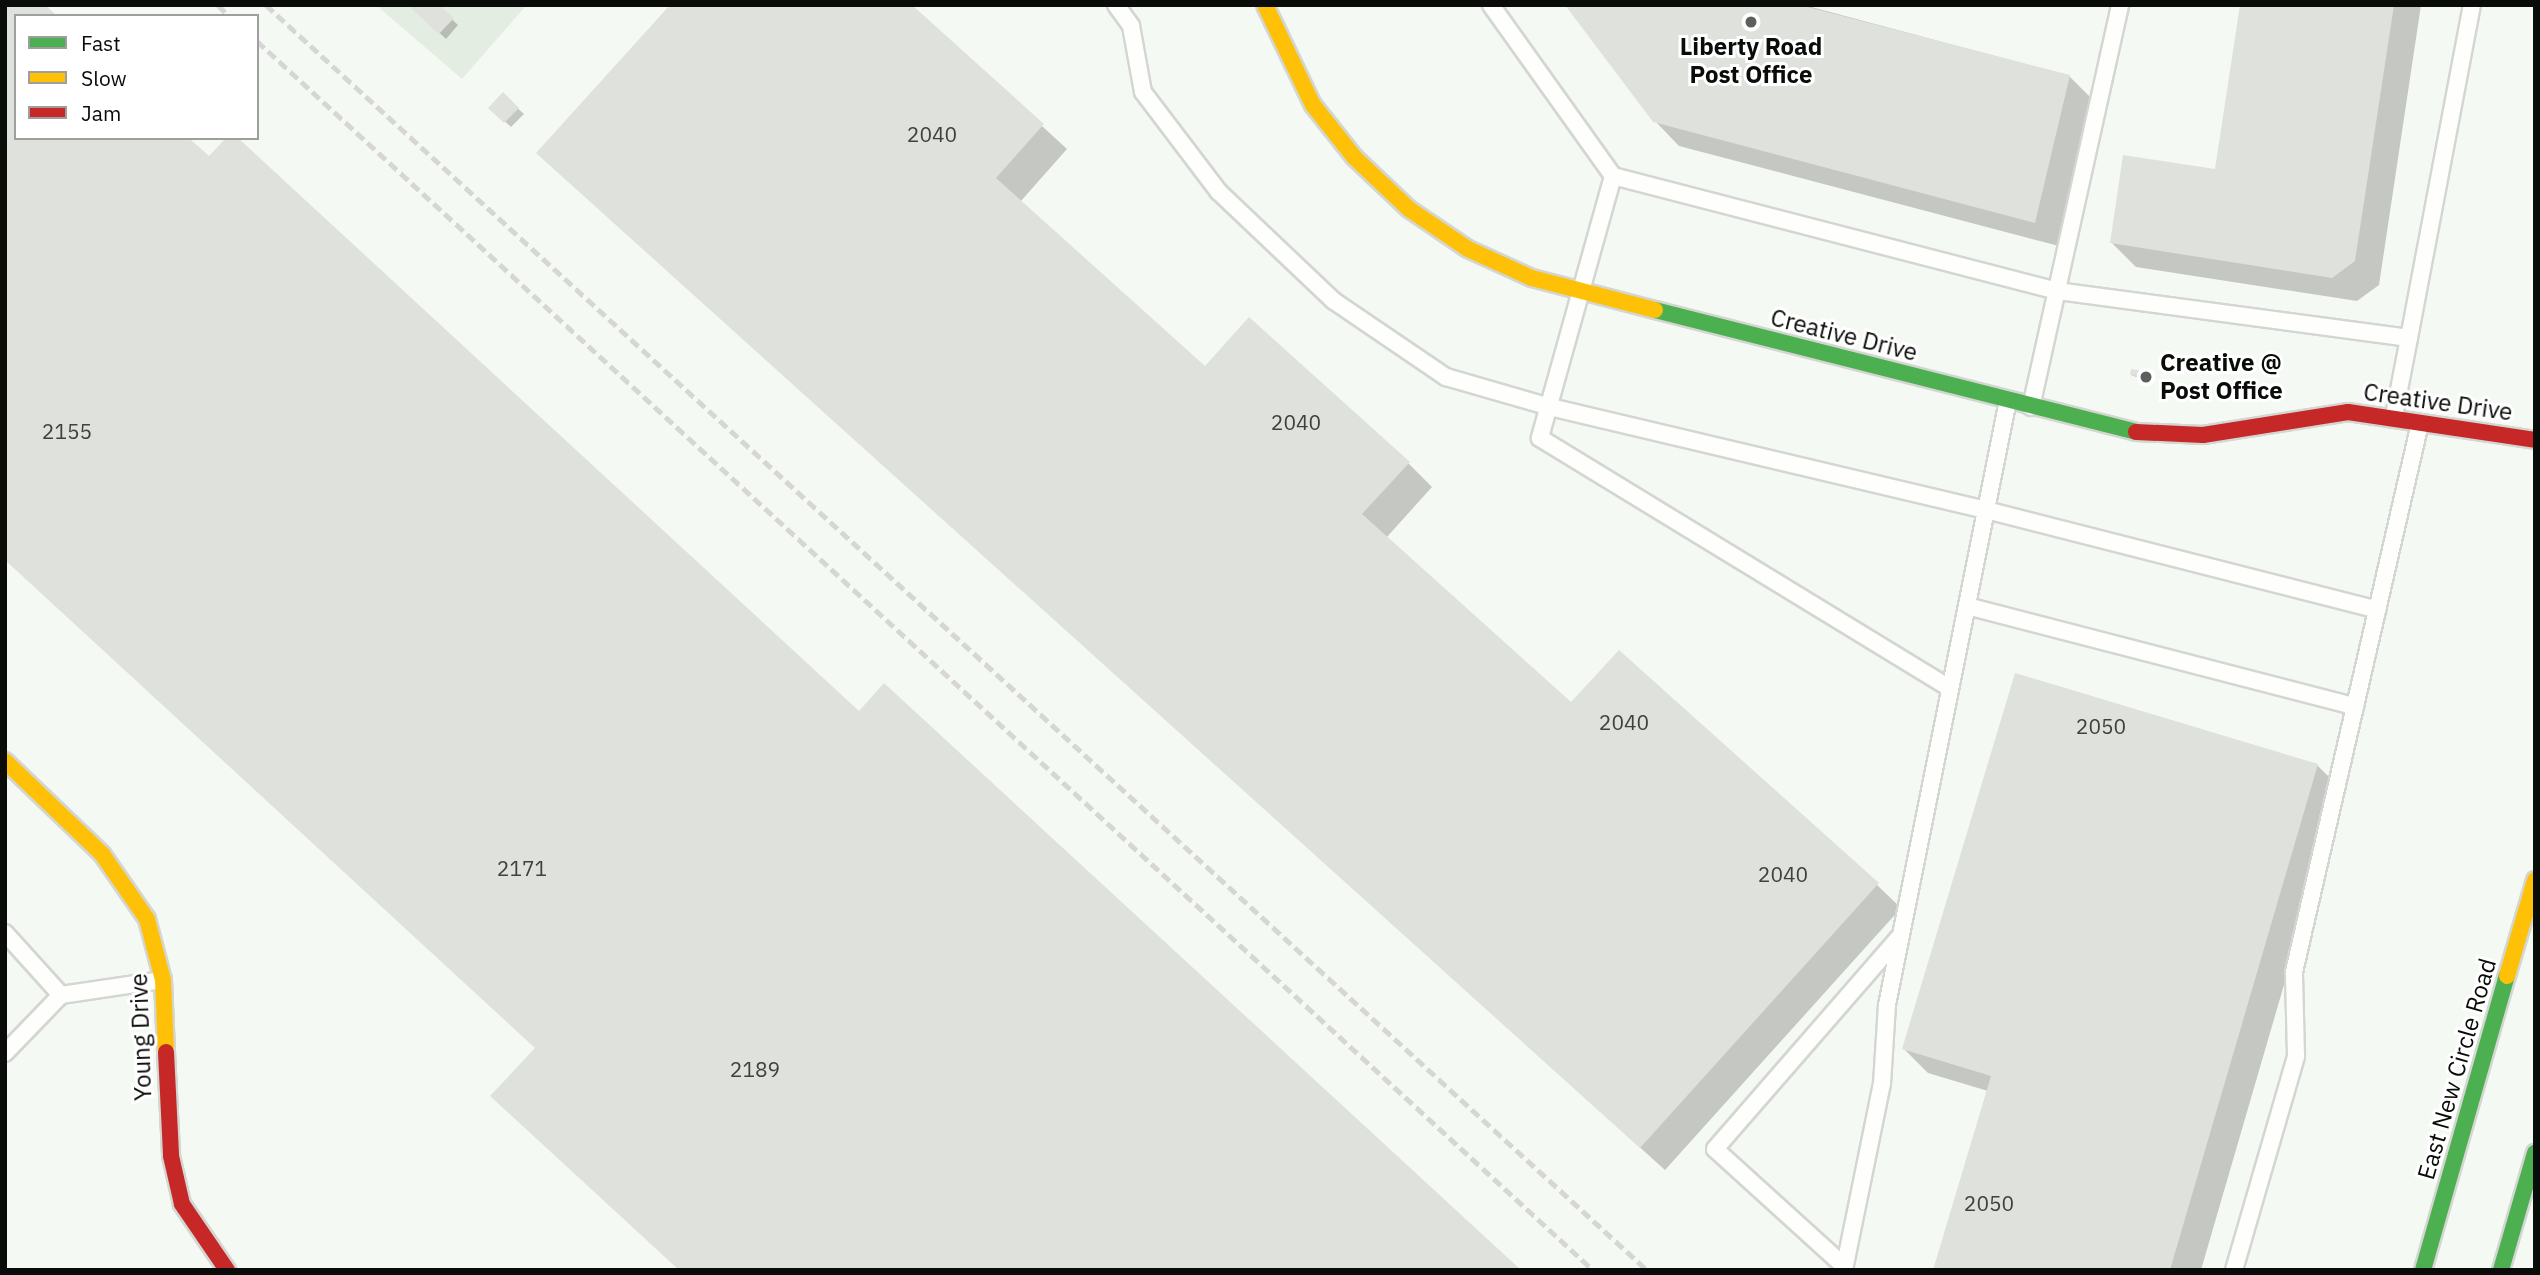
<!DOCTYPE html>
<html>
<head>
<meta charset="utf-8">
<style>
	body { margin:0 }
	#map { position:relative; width:2540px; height:1275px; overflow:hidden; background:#f5f9f3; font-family:"IBM Plex Sans",sans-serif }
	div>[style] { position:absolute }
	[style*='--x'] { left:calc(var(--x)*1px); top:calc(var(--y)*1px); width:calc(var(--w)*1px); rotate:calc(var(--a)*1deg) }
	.built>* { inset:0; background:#e4ede1 }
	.shadow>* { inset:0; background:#0003 }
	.building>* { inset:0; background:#dee1dc }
	.roads { filter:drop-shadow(2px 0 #d3d6d1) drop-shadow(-2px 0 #d3d6d1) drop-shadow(0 2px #d3d6d1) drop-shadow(0 -2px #d3d6d1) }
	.lane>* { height:16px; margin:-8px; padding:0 8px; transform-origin:8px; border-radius:8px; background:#fefefd }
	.fast>* { height:16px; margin:-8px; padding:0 8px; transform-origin:8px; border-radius:8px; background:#4caf50 }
	.slow>* { height:16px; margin:-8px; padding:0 8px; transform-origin:8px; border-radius:8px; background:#ffc107 }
	.jam>* { height:16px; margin:-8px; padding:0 8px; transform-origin:8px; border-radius:8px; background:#c62828 }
	.rail>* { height:5px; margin-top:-2.5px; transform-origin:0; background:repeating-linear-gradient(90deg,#d6d6d5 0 10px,transparent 0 15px) }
	.dots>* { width:19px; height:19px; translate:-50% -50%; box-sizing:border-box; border:4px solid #fff; border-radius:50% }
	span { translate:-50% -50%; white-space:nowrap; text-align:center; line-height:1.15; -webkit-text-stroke:6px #fff; paint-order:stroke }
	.number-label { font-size:21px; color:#3f413e }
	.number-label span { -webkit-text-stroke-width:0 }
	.poi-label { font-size:24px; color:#0a0c09; font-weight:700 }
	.left { translate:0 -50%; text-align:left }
	.street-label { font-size:24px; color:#0a0c09 }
	.frame { position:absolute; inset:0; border:7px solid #0a0c09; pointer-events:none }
	.legend { position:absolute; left:14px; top:14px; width:245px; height:126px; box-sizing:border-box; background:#fff; border:2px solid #9d9e9d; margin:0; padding:9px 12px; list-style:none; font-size:21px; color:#0a0c09 }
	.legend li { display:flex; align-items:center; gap:14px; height:35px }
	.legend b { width:35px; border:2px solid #9d9e9d }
</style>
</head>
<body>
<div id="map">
	<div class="built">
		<div style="clip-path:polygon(376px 5px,523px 5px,525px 7px,462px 79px)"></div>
	</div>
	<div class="shadow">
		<div style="clip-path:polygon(437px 5px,458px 25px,446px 39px,413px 8px)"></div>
		<div style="clip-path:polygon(910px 5px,1067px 149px,1020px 202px,1205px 369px,1408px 463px,1432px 487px,1386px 538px,1572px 705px,1877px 885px,1901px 908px,1665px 1170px,539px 153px)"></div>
		<div style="clip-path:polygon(1567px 5px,1804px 5px,2069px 76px,2093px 100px,2059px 246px,1679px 146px,1655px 121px)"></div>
		<div style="clip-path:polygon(2242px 5px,2421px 5px,2379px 285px,2357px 301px,2136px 267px,2112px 243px,2216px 171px)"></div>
		<div style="clip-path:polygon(503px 95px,524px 114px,511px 127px,490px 108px)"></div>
		<div style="clip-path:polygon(2144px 373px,2149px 382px,2131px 375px)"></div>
		<div style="clip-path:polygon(2317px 765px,2341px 789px,2201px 1270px,1935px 1270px,1988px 1091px,1928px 1073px,1904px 1049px)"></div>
	</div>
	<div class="building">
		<div style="clip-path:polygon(5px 5px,45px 5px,57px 16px,16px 16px,16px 138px,189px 138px,209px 156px,226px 138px,238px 138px,859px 711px,884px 683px,1521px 1270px,679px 1270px,490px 1096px,535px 1048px,5px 560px)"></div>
		<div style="clip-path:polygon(414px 5px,439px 5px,454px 18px,439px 34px,411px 8px)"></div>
		<div style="clip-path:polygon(670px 5px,912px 5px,1044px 124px,996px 178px,1205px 366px,1249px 317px,1410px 462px,1362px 514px,1571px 702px,1619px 650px,1879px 883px,1640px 1148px,536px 153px)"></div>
		<div style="clip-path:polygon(1565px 5px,1800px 5px,2070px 75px,2035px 223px,1653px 122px)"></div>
		<div style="clip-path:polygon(2240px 5px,2394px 5px,2355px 261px,2332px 278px,2110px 243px,2123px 155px,2215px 169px)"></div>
		<div style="clip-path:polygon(503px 92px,519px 108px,504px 123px,488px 108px)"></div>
		<div style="clip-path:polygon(2131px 369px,2145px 371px,2144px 377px,2130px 375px)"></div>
		<div style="clip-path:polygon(2015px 673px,2318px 764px,2170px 1270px,1933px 1270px,1991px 1076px,1902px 1049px)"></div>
	</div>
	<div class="roads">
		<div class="lane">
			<div style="--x:1116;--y:5;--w:26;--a:54"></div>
			<div style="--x:1131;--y:26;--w:67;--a:79.7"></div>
			<div style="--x:1143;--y:92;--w:126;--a:52.8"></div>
			<div style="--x:1219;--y:192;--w:158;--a:43.5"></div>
			<div style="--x:1334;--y:301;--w:135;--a:34.2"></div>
			<div style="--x:1446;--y:377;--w:108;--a:16.1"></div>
			<div style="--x:1550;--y:407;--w:448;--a:13.3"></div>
			<div style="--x:1986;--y:510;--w:404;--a:14.3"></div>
			<div style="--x:1491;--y:5;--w:210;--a:54.5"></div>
			<div style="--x:1613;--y:176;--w:459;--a:14.5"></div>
			<div style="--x:2057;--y:291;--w:355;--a:7.6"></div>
			<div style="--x:2409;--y:338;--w:79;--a:100.9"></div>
			<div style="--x:1613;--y:176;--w:272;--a:105.6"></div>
			<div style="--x:1540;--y:438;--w:480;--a:31.4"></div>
			<div style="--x:2409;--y:338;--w:339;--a:-79.3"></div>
			<div style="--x:2031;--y:407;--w:412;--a:-77.5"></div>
			<div style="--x:1967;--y:606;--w:401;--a:14.5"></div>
			<div style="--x:5;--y:933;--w:84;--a:47.9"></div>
			<div style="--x:61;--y:995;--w:103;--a:-8.4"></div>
			<div style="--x:5;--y:1053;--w:81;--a:-46"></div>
			<div style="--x:1844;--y:1266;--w:174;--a:-137.8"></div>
			<div style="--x:1715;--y:1149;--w:282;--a:-49"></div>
			<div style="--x:1844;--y:1270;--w:190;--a:-78.5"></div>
			<div style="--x:1882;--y:1084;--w:79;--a:-86.4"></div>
			<div style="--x:1887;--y:1005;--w:617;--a:-78.69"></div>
			<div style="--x:2234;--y:1270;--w:223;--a:-73.8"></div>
			<div style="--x:2296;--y:1056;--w:84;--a:-91.4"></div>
			<div style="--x:2294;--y:972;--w:563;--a:-77.07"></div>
		</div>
		<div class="fast">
			<div style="--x:1655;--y:310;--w:496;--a:14.2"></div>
			<div style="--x:2423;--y:1270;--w:306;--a:-74.1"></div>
			<div style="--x:2501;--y:1270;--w:122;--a:-73.8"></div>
		</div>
		<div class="slow">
			<div style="--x:1265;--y:5;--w:111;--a:64.4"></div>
			<div style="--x:1313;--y:105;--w:66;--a:51.7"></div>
			<div style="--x:1354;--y:157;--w:76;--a:43.4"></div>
			<div style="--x:1409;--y:209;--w:71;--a:34.1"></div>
			<div style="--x:1468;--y:249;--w:70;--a:24.4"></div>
			<div style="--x:1532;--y:278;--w:127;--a:14.6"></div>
			<div style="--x:5;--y:761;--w:134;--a:43.8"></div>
			<div style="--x:102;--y:854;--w:79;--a:55.3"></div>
			<div style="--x:147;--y:919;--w:63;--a:75.3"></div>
			<div style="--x:163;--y:980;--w:72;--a:87.6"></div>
			<div style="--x:2507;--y:976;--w:100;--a:-73.7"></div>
		</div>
		<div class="jam">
			<div style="--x:2136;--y:432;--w:67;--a:2.6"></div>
			<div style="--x:2203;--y:435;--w:147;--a:-9"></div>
			<div style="--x:2348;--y:412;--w:189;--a:8.5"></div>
			<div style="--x:166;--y:1052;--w:104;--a:87.2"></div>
			<div style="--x:171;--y:1156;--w:49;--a:77.1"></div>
			<div style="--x:182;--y:1204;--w:80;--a:55.7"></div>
		</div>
	</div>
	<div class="rail">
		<div style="--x:218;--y:5;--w:16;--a:45"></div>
		<div style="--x:266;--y:5;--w:1873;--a:42.49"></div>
		<div style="--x:257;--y:41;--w:1815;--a:42.61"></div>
	</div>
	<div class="dots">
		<div style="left:1751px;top:22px;background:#5c5f5b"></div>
		<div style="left:2146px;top:377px;background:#5c5f5b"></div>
	</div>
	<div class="number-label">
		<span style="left:932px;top:134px">2040</span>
		<span style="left:1296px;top:422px">2040</span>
		<span style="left:67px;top:431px">2155</span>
		<span style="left:1624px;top:722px">2040</span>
		<span style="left:2101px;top:726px">2050</span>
		<span style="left:522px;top:868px">2171</span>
		<span style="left:1783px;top:874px">2040</span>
		<span style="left:755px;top:1069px">2189</span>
		<span style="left:1989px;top:1203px">2050</span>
	</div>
	<div class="poi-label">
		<span style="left:1751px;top:61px">Liberty Road<br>Post Office</span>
		<span class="left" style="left:2160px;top:377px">Creative @<br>Post Office</span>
	</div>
	<div class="street-label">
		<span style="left:1844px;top:335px;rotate:14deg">Creative Drive</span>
		<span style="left:2438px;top:402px;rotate:8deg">Creative Drive</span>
		<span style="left:141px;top:1037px;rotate:-92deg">Young Drive</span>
		<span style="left:2457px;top:1069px;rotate:-74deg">East New Circle Road</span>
	</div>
	<div class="frame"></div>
	<ul class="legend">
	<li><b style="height:9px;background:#4caf50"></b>Fast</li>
	<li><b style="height:9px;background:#ffc107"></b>Slow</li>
	<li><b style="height:9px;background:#c62828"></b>Jam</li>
	</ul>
</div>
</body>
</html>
